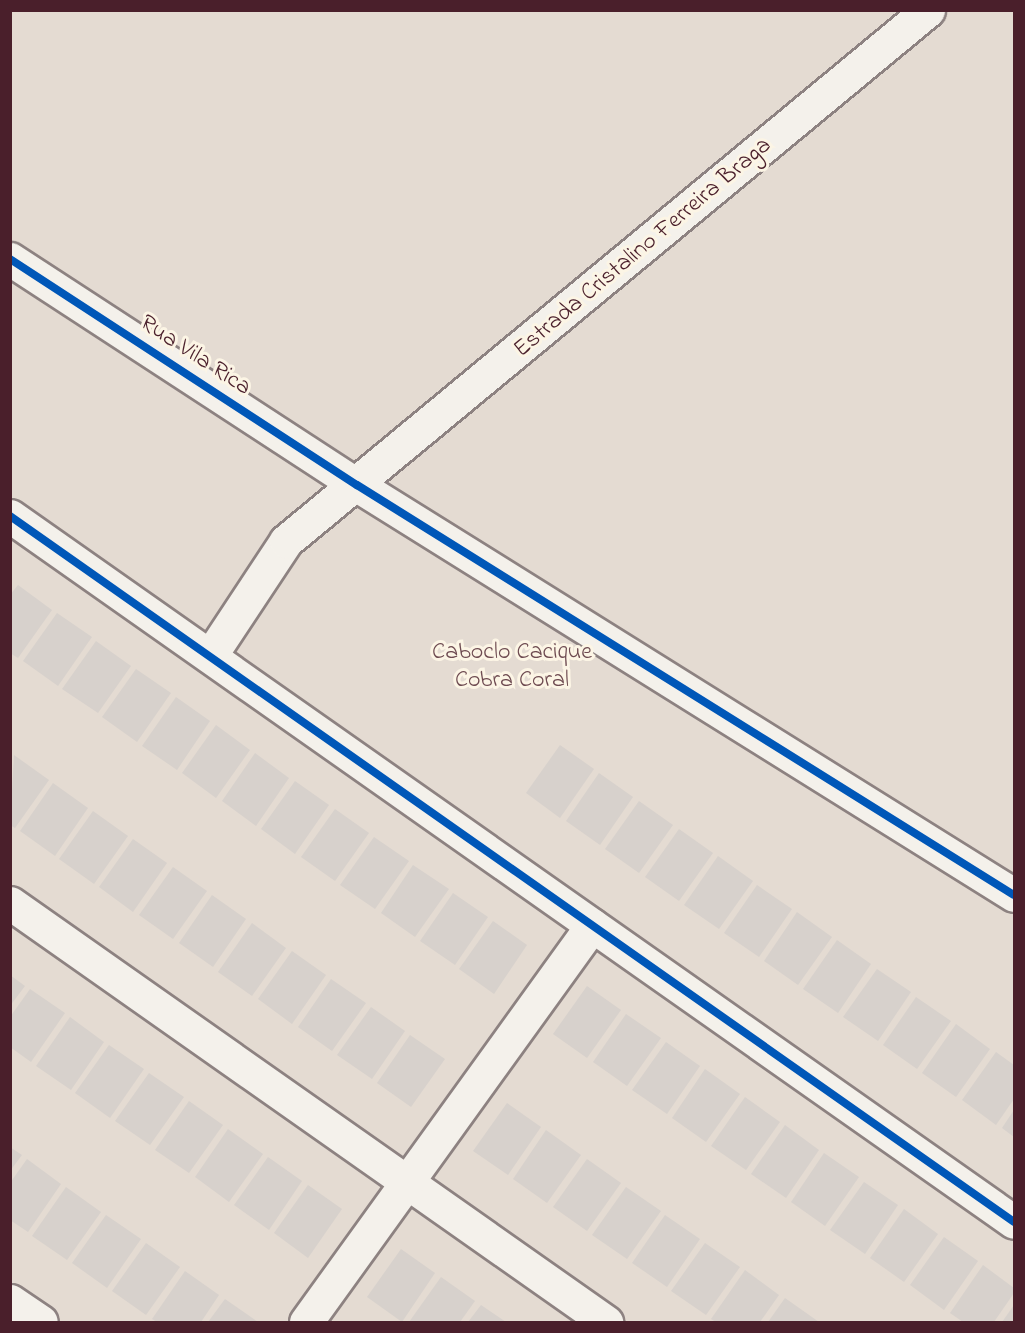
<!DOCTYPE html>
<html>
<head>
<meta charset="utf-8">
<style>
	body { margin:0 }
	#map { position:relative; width:1025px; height:1333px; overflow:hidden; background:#f0ebe3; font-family:"Indie Flower",sans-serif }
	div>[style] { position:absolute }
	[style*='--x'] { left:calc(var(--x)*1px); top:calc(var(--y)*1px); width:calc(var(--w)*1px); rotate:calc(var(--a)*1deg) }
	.green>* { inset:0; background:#e4dbd2 }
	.building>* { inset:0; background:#d7d1cc }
	.roads { filter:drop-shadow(2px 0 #8d8281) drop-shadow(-2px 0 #8d8281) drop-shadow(0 2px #8d8281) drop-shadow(0 -2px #8d8281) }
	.minor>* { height:33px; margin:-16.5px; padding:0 16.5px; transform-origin:16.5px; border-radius:16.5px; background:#f4f1eb }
	.cycleway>* { height:8px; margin:-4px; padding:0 4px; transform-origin:4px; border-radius:4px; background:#0057b8 }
	span { translate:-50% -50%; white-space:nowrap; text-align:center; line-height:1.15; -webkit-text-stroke:6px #fcf5e5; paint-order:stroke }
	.street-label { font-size:24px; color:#4a1f2b }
	.park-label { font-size:24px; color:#6e4b51 }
	.frame { position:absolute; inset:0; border:12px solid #4a1f2b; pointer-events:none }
</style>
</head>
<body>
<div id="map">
	<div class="green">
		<div style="clip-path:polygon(11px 11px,1014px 11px,1014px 1322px,11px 1322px)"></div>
	</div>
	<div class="building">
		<div style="clip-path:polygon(18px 585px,52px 610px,18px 658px,10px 653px,10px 595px)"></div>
		<div style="clip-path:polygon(57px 613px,92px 637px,58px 686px,23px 661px)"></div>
		<div style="clip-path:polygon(96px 641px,131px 666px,98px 713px,62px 689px)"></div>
		<div style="clip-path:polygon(136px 669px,171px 693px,137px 742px,102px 717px)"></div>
		<div style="clip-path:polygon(176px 697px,210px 721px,177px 770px,142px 746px)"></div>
		<div style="clip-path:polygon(216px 725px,250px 750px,216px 798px,182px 773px)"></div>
		<div style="clip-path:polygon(560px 745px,594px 769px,560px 818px,526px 793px)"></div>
		<div style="clip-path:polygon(255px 753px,289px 778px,256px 826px,222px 801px)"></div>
		<div style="clip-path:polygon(14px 755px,49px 780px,15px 828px,10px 825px)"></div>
		<div style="clip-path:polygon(599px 773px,633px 797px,600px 845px,566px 821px)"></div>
		<div style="clip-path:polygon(295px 781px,329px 805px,295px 854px,261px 829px)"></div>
		<div style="clip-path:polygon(53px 783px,88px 808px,55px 856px,20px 831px)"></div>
		<div style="clip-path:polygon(639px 801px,673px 825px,639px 873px,605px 849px)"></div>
		<div style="clip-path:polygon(335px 809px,369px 833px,335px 881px,301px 857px)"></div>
		<div style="clip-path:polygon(93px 811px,128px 836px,94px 884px,59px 859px)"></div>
		<div style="clip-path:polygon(679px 829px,713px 853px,679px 901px,645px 877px)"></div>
		<div style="clip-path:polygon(374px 837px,409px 861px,375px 909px,340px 885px)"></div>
		<div style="clip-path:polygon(133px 839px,167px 863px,133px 912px,99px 887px)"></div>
		<div style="clip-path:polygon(718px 856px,753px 881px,719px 929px,684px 905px)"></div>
		<div style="clip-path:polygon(413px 865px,449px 889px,415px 937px,381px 913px)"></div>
		<div style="clip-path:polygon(173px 867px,207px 891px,173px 939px,139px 915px)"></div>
		<div style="clip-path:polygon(757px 885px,792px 909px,759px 957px,724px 933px)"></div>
		<div style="clip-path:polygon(453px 893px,488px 917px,455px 965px,420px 941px)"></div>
		<div style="clip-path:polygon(212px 895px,246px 919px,213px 967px,179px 943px)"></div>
		<div style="clip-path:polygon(797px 912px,832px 937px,798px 985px,764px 961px)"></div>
		<div style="clip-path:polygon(493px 921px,527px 945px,494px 994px,459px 969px)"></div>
		<div style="clip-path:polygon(252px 923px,286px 948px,252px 996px,218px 972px)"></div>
		<div style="clip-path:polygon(837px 940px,871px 964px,838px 1013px,803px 989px)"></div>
		<div style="clip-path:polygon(292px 951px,326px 975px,292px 1024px,258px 999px)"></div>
		<div style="clip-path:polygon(877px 969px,911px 992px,878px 1041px,843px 1017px)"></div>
		<div style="clip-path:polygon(10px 975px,25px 986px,10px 1006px)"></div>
		<div style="clip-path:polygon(331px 979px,366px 1003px,332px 1051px,298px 1027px)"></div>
		<div style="clip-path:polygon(587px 986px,621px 1010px,587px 1058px,553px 1034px)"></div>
		<div style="clip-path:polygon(30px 989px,65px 1013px,31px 1062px,10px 1047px,10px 1017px)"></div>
		<div style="clip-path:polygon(916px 997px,951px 1021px,917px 1069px,883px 1045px)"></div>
		<div style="clip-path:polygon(371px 1007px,405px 1031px,372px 1079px,337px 1055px)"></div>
		<div style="clip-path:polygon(626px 1014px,661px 1038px,627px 1086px,593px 1062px)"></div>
		<div style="clip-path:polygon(70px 1017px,104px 1042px,71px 1090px,36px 1066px)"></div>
		<div style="clip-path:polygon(956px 1024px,990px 1049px,956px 1097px,922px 1073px)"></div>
		<div style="clip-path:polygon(410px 1035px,445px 1059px,411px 1107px,377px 1083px)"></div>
		<div style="clip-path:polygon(666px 1042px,700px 1066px,667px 1114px,632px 1090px)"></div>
		<div style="clip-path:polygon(109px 1045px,144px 1069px,110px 1118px,75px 1093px)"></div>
		<div style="clip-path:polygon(996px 1052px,1014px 1065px,1014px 1099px,996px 1125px,962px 1100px)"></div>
		<div style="clip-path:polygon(705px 1069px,740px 1094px,706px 1142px,672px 1118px)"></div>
		<div style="clip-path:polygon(149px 1073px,184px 1097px,150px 1145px,115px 1121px)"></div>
		<div style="clip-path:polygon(745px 1097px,780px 1122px,746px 1170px,711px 1146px)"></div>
		<div style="clip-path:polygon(189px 1101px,223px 1125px,189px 1173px,155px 1150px)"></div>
		<div style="clip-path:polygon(507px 1103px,541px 1127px,508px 1175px,473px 1151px)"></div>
		<div style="clip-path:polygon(1014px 1110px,1014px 1137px,1002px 1128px)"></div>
		<div style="clip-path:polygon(785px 1125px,819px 1150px,786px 1198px,751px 1174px)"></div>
		<div style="clip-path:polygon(228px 1129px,263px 1154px,229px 1202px,195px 1177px)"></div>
		<div style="clip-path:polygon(546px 1130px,581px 1155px,547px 1203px,513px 1179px)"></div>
		<div style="clip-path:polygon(10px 1147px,22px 1155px,10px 1171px)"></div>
		<div style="clip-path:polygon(824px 1153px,859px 1177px,825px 1226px,791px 1202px)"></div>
		<div style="clip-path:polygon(268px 1157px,302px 1181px,269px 1230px,234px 1205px)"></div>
		<div style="clip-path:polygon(27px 1159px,61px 1184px,28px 1232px,10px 1220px,10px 1183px)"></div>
		<div style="clip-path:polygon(587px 1159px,621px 1183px,587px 1231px,553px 1207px)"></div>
		<div style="clip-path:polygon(864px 1182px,898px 1205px,865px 1254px,830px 1230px)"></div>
		<div style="clip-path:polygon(308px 1185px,342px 1209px,308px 1258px,274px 1233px)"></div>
		<div style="clip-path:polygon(66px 1187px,101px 1212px,67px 1260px,32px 1236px)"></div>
		<div style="clip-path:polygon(626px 1187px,661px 1211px,627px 1259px,592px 1235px)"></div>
		<div style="clip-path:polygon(904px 1209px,938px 1234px,904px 1282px,870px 1258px)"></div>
		<div style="clip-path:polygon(106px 1215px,141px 1239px,107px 1288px,72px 1263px)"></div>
		<div style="clip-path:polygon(665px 1215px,700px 1239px,667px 1287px,632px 1263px)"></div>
		<div style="clip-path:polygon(944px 1237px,978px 1261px,944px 1310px,910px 1285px)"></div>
		<div style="clip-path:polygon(146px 1243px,180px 1267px,146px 1315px,112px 1291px)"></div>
		<div style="clip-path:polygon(705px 1243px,740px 1267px,706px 1315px,671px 1291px)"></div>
		<div style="clip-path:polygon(401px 1249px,435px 1273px,402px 1322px,367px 1297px)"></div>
		<div style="clip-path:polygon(983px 1265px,1014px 1288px,1014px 1293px,994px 1322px,963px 1322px,950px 1313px)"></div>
		<div style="clip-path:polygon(745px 1270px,779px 1295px,760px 1322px,716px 1322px,711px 1319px)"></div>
		<div style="clip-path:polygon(185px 1271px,219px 1295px,201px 1322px,157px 1322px,152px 1319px)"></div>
		<div style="clip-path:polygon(441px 1277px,475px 1301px,460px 1322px,409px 1322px)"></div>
		<div style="clip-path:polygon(785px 1298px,819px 1322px,768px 1322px)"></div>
		<div style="clip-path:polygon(225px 1299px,258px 1322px,208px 1322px)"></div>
		<div style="clip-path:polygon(481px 1305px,506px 1322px,468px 1322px)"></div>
		<div style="clip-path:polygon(1014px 1305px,1014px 1322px,1002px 1322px)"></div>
	</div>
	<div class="roads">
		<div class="minor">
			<div style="--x:10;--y:259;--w:414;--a:33.1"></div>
			<div style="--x:357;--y:485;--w:774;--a:31.97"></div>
			<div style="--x:10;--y:516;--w:1227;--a:35.11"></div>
			<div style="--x:210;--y:656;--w:138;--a:-56.5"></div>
			<div style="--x:286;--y:541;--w:833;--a:-39.59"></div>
			<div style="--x:10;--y:903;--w:729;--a:35.11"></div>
			<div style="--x:10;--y:1301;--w:37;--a:34"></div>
			<div style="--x:306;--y:1322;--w:489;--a:-54.2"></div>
		</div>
	</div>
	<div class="cycleway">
		<div style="--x:10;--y:259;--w:414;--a:33.1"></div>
		<div style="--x:357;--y:485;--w:774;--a:31.97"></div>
		<div style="--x:10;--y:516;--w:1227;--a:35.11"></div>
	</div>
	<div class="street-label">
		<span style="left:643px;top:248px;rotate:-40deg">Estrada Cristalino Ferreira Braga</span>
		<span style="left:195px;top:356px;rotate:33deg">Rua Vila Rica</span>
	</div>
	<div class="park-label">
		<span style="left:512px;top:667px">Caboclo Cacique<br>Cobra Coral</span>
	</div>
	<div class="frame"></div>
</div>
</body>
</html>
